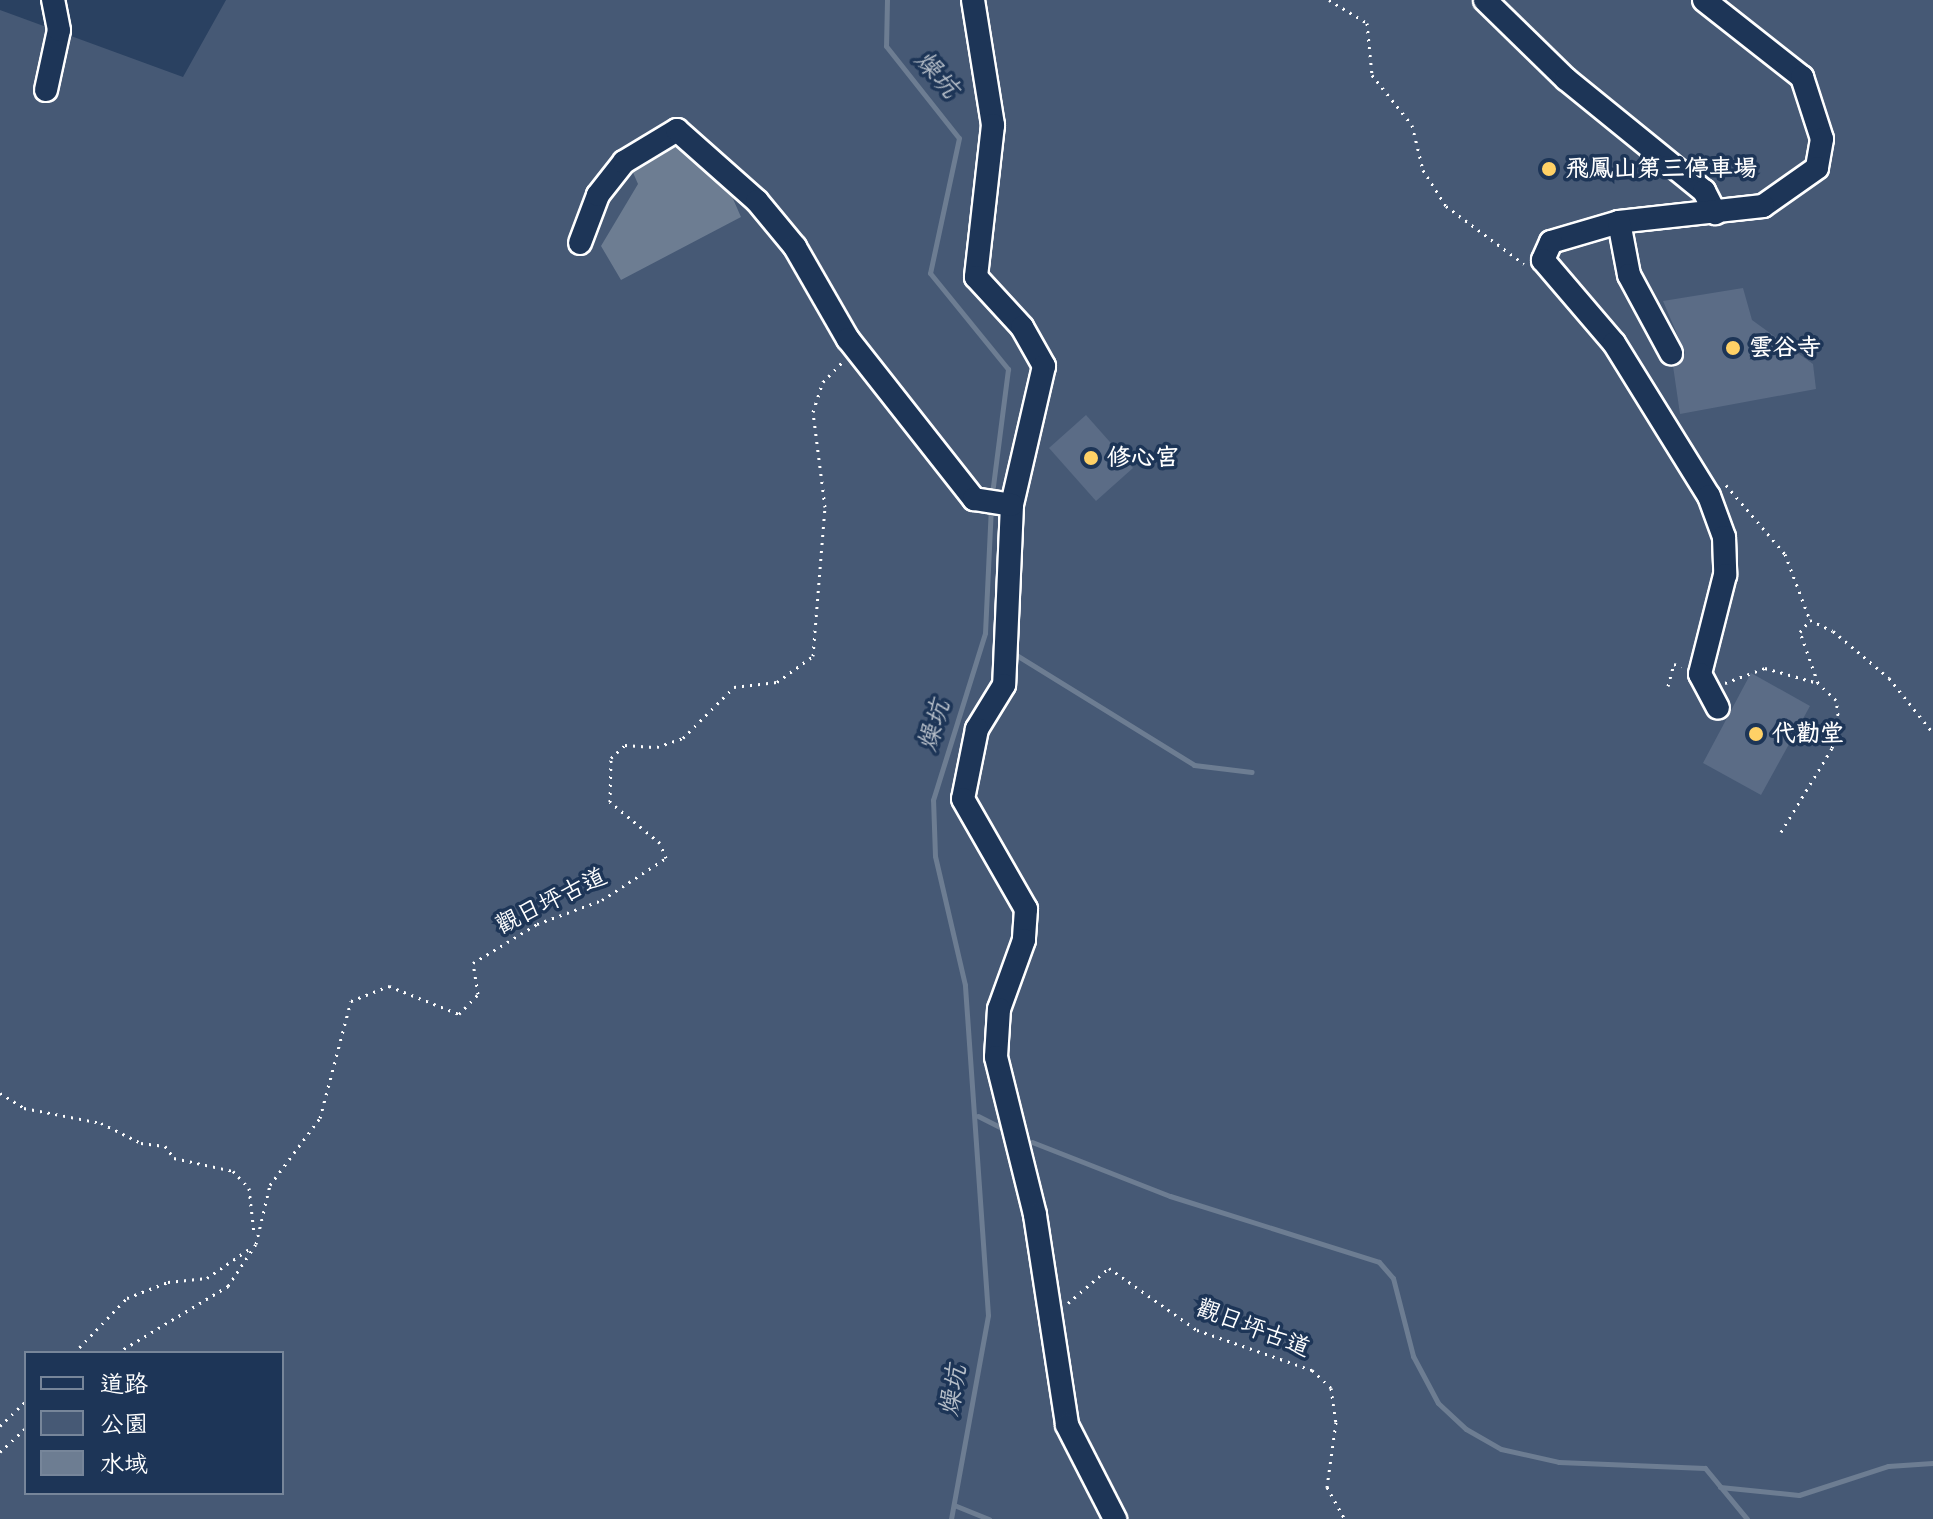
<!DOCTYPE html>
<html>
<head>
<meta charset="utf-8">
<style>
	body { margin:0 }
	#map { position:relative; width:1933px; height:1519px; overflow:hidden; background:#2a4161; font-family:"Comic Neue","LXGW WenKai TC",sans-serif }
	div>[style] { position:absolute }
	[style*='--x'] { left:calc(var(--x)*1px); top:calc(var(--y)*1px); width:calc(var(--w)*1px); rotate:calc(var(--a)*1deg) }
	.green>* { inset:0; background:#465975 }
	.water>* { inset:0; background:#6d7d92 }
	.stream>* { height:5px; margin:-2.5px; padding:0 2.5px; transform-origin:2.5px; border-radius:2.5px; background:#6d7d92 }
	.building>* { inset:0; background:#5b6c86 }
	.path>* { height:3px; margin-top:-1.5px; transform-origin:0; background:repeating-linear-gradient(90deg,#fff 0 2px,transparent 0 8px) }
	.roads { filter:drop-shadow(2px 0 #fff) drop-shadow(-2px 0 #fff) drop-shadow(0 2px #fff) drop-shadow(0 -2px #fff) }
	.minor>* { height:22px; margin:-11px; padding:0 11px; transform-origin:11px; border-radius:11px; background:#1d3557 }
	.dots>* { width:22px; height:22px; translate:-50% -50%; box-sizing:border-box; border:4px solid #1d3557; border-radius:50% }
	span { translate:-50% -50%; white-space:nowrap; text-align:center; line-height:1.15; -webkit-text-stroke:7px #1d3557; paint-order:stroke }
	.poi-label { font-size:24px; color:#fff; font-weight:700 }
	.left { translate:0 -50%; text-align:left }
	.street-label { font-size:24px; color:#fff }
	.water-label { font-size:26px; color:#b6bec8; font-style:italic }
	.legend { position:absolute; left:24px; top:1351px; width:260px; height:144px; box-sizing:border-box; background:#1d3557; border:2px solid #77869a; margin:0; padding:10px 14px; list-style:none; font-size:24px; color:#fff }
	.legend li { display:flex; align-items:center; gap:16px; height:40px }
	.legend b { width:40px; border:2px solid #77869a }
</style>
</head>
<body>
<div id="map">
	<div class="green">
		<div style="clip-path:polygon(evenodd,226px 0,1933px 0,1933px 1519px,0 1519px,0 10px,183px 77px,226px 0,26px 1353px,282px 1353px,282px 1493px,26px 1493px,26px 1353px)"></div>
	</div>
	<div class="water">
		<div style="clip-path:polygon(678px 141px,730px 192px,741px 217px,621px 280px,601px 246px,638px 184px,631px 168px)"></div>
	</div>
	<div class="stream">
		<div style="--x:887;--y:0;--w:46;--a:91.2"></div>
		<div style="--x:886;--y:46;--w:117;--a:51.6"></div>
		<div style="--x:959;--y:138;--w:138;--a:102.1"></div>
		<div style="--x:930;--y:273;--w:124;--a:50.9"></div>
		<div style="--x:1008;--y:369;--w:126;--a:97.3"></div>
		<div style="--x:1013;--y:653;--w:213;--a:31.7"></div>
		<div style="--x:1194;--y:765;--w:58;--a:6.9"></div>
		<div style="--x:978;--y:1116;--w:25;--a:27"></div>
		<div style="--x:1032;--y:1142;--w:148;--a:21.4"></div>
		<div style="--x:1170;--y:1196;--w:219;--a:17.5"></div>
		<div style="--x:1379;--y:1262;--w:21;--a:49"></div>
		<div style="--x:1393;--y:1278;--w:81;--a:75.6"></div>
		<div style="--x:1413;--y:1356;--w:53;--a:62"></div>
		<div style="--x:1438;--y:1403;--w:38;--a:43"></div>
		<div style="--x:1466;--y:1429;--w:40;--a:29.7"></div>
		<div style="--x:1501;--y:1449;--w:59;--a:12.6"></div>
		<div style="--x:1559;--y:1462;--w:146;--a:2.4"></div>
		<div style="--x:1705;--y:1468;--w:66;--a:50.5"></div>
		<div style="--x:1720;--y:1487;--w:79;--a:5.8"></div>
		<div style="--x:1799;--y:1495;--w:94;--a:-18"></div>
		<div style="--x:1888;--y:1466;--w:45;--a:-3.8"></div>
		<div style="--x:954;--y:1505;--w:38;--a:22"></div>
		<div style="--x:951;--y:1519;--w:207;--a:-79.7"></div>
		<div style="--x:988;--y:1315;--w:331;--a:-94"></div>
		<div style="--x:965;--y:985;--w:132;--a:-103.1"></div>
		<div style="--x:935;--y:856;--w:56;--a:-92"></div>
		<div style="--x:933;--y:800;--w:175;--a:-72.7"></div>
		<div style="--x:985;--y:633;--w:125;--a:-87.3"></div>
	</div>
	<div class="building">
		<div style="clip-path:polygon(1743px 288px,1752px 320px,1813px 364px,1816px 389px,1680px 414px,1673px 366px,1685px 353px,1663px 301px)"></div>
		<div style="clip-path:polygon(1086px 415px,1133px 468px,1096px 501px,1049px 448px)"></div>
		<div style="clip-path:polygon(1751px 673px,1810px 706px,1761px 795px,1703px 763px)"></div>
	</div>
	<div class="path">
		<div style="--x:1329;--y:0;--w:44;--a:31.2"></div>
		<div style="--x:1367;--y:23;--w:52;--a:84.5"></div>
		<div style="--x:1372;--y:75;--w:64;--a:51.3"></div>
		<div style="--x:1412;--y:125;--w:46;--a:76.3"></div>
		<div style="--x:1423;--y:170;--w:43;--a:57.4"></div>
		<div style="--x:1446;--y:206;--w:97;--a:36.6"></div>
		<div style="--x:1726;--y:485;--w:91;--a:49.5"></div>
		<div style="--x:1785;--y:554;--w:71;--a:69.3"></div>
		<div style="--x:1725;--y:683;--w:43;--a:-20.6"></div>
		<div style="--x:1765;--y:668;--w:55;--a:15.8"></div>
		<div style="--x:1818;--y:683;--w:54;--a:-109.4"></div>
		<div style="--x:1800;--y:632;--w:16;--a:-50"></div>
		<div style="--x:1810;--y:620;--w:25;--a:26"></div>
		<div style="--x:1833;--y:631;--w:73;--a:40"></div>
		<div style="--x:1889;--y:678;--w:70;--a:51.3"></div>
		<div style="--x:1668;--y:686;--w:23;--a:-75"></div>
		<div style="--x:1674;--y:664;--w:8;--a:23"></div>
		<div style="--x:1781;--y:832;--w:98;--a:-58.7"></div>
		<div style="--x:1832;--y:748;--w:26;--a:-74"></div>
		<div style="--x:1839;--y:723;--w:23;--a:-97"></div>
		<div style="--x:1836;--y:700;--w:25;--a:-137"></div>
		<div style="--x:0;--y:1093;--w:28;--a:32"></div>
		<div style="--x:24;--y:1108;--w:78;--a:11"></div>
		<div style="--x:101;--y:1123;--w:45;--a:26.6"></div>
		<div style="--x:141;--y:1143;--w:24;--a:7"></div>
		<div style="--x:165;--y:1146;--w:15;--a:53"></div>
		<div style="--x:174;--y:1158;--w:60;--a:12.4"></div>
		<div style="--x:233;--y:1171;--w:23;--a:47"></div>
		<div style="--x:249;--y:1188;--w:45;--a:83.7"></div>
		<div style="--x:1068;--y:1303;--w:54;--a:-40.5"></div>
		<div style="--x:1109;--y:1268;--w:108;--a:35.2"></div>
		<div style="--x:1197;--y:1330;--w:122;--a:19.2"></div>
		<div style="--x:1312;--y:1370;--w:26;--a:43"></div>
		<div style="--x:1331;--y:1388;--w:34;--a:82"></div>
		<div style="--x:1336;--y:1422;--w:66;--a:97.9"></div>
		<div style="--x:1327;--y:1487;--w:37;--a:61"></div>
		<div style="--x:74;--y:1353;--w:76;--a:-46.1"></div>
		<div style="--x:127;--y:1298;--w:44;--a:-21.3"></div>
		<div style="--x:168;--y:1282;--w:39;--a:-6"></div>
		<div style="--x:207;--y:1278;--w:55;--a:-34.6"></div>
		<div style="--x:117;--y:1353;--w:130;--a:-31.1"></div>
		<div style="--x:228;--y:1286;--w:50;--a:-56.3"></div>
		<div style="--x:256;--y:1244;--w:61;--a:-76.7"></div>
		<div style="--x:270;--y:1185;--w:84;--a:-53.3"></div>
		<div style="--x:320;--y:1118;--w:121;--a:-75.2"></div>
		<div style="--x:351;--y:1001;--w:41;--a:-21.5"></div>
		<div style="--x:389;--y:986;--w:75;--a:21.8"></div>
		<div style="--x:459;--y:1014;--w:28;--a:-46"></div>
		<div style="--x:478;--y:994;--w:31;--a:-99"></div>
		<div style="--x:473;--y:963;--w:75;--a:-31.4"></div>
		<div style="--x:537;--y:924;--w:69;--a:-20.3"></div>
		<div style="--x:602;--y:900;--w:77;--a:-33.3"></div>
		<div style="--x:666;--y:858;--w:16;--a:-112"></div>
		<div style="--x:660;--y:843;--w:65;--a:-140.6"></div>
		<div style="--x:610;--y:802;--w:44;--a:-88.7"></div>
		<div style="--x:611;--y:758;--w:19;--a:-43"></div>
		<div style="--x:625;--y:745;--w:32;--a:4"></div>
		<div style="--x:657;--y:747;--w:28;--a:-19"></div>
		<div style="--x:683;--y:738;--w:72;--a:-45"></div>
		<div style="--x:734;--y:687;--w:43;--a:-6.6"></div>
		<div style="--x:777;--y:682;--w:44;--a:-35.8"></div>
		<div style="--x:813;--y:656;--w:149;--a:-85.4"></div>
		<div style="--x:825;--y:507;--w:96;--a:-97.2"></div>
		<div style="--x:813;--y:412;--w:32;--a:-72"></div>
		<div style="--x:823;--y:382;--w:28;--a:-46"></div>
		<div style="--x:0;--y:1426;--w:36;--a:-44"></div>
		<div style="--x:0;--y:1452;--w:35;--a:-43"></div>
	</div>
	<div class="roads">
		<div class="minor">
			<div style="--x:973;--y:0;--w:127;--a:80.9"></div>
			<div style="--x:993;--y:125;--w:153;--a:96.4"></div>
			<div style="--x:976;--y:277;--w:68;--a:47.4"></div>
			<div style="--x:1022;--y:327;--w:45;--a:60.6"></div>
			<div style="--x:1044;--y:366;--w:143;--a:103"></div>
			<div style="--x:1012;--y:505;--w:180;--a:92.5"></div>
			<div style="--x:1004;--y:685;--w:52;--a:121.5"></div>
			<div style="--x:977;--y:729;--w:71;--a:101.3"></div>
			<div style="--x:963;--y:799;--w:127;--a:60.2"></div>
			<div style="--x:1026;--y:909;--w:31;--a:94"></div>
			<div style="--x:1024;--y:940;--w:73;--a:109.9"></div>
			<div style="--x:999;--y:1009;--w:48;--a:93.6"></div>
			<div style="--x:996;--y:1057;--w:163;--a:76.1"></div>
			<div style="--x:1035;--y:1215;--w:212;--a:81.3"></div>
			<div style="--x:1067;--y:1425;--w:106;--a:62.9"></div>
			<div style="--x:1485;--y:0;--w:113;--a:44.3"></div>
			<div style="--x:1566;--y:79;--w:178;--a:39.1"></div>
			<div style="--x:1704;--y:191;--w:25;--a:63"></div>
			<div style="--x:1704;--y:0;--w:125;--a:38.2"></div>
			<div style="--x:1802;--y:77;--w:65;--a:72.1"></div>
			<div style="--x:1822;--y:139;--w:29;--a:100"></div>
			<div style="--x:1817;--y:168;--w:66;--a:144.9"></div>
			<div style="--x:1763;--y:206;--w:145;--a:173.7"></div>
			<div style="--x:1619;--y:222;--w:71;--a:163.6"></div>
			<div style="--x:1551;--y:242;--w:20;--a:114"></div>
			<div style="--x:1543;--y:260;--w:109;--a:49.5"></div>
			<div style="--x:1614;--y:343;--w:180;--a:58.2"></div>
			<div style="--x:1709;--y:496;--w:44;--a:69.9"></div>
			<div style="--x:1724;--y:537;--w:38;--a:88"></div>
			<div style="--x:1725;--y:575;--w:102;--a:104.2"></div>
			<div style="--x:1700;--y:674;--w:38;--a:62"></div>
			<div style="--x:46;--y:90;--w:61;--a:-77.8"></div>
			<div style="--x:59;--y:30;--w:31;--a:-101"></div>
			<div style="--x:1619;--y:222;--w:54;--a:79.3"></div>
			<div style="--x:1629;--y:275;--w:89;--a:61.7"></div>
			<div style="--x:580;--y:243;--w:51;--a:-69.4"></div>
			<div style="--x:598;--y:195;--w:42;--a:-51.8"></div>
			<div style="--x:624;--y:162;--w:62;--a:-31.1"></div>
			<div style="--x:677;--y:130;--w:107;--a:41.6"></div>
			<div style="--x:757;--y:201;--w:60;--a:50.4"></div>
			<div style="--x:795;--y:247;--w:106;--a:60.1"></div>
			<div style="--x:848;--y:339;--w:204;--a:51.8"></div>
			<div style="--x:974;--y:499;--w:38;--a:9"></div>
		</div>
	</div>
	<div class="dots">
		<div style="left:1549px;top:169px;background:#ffd166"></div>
		<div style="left:1733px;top:348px;background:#ffd166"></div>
		<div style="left:1091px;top:458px;background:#ffd166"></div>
		<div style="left:1756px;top:734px;background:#ffd166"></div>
	</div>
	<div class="poi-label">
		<span class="left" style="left:1565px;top:169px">飛鳳山第三停車場</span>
		<span class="left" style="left:1749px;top:348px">雲谷寺</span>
		<span class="left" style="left:1107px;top:458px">修心宮</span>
		<span class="left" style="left:1772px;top:734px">代勸堂</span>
	</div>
	<div class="street-label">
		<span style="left:551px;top:901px;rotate:-26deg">觀日坪古道</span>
		<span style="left:1253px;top:1328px;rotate:21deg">觀日坪古道</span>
	</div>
	<div class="water-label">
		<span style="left:936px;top:75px;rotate:49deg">燥坑</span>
		<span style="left:935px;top:726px;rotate:-73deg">燥坑</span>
		<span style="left:954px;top:1391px;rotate:-80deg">燥坑</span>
	</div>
	<ul class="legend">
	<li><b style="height:10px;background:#1d3557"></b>道路</li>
	<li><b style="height:22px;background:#465975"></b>公園</li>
	<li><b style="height:22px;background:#6d7d92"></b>水域</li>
	</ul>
</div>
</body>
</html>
